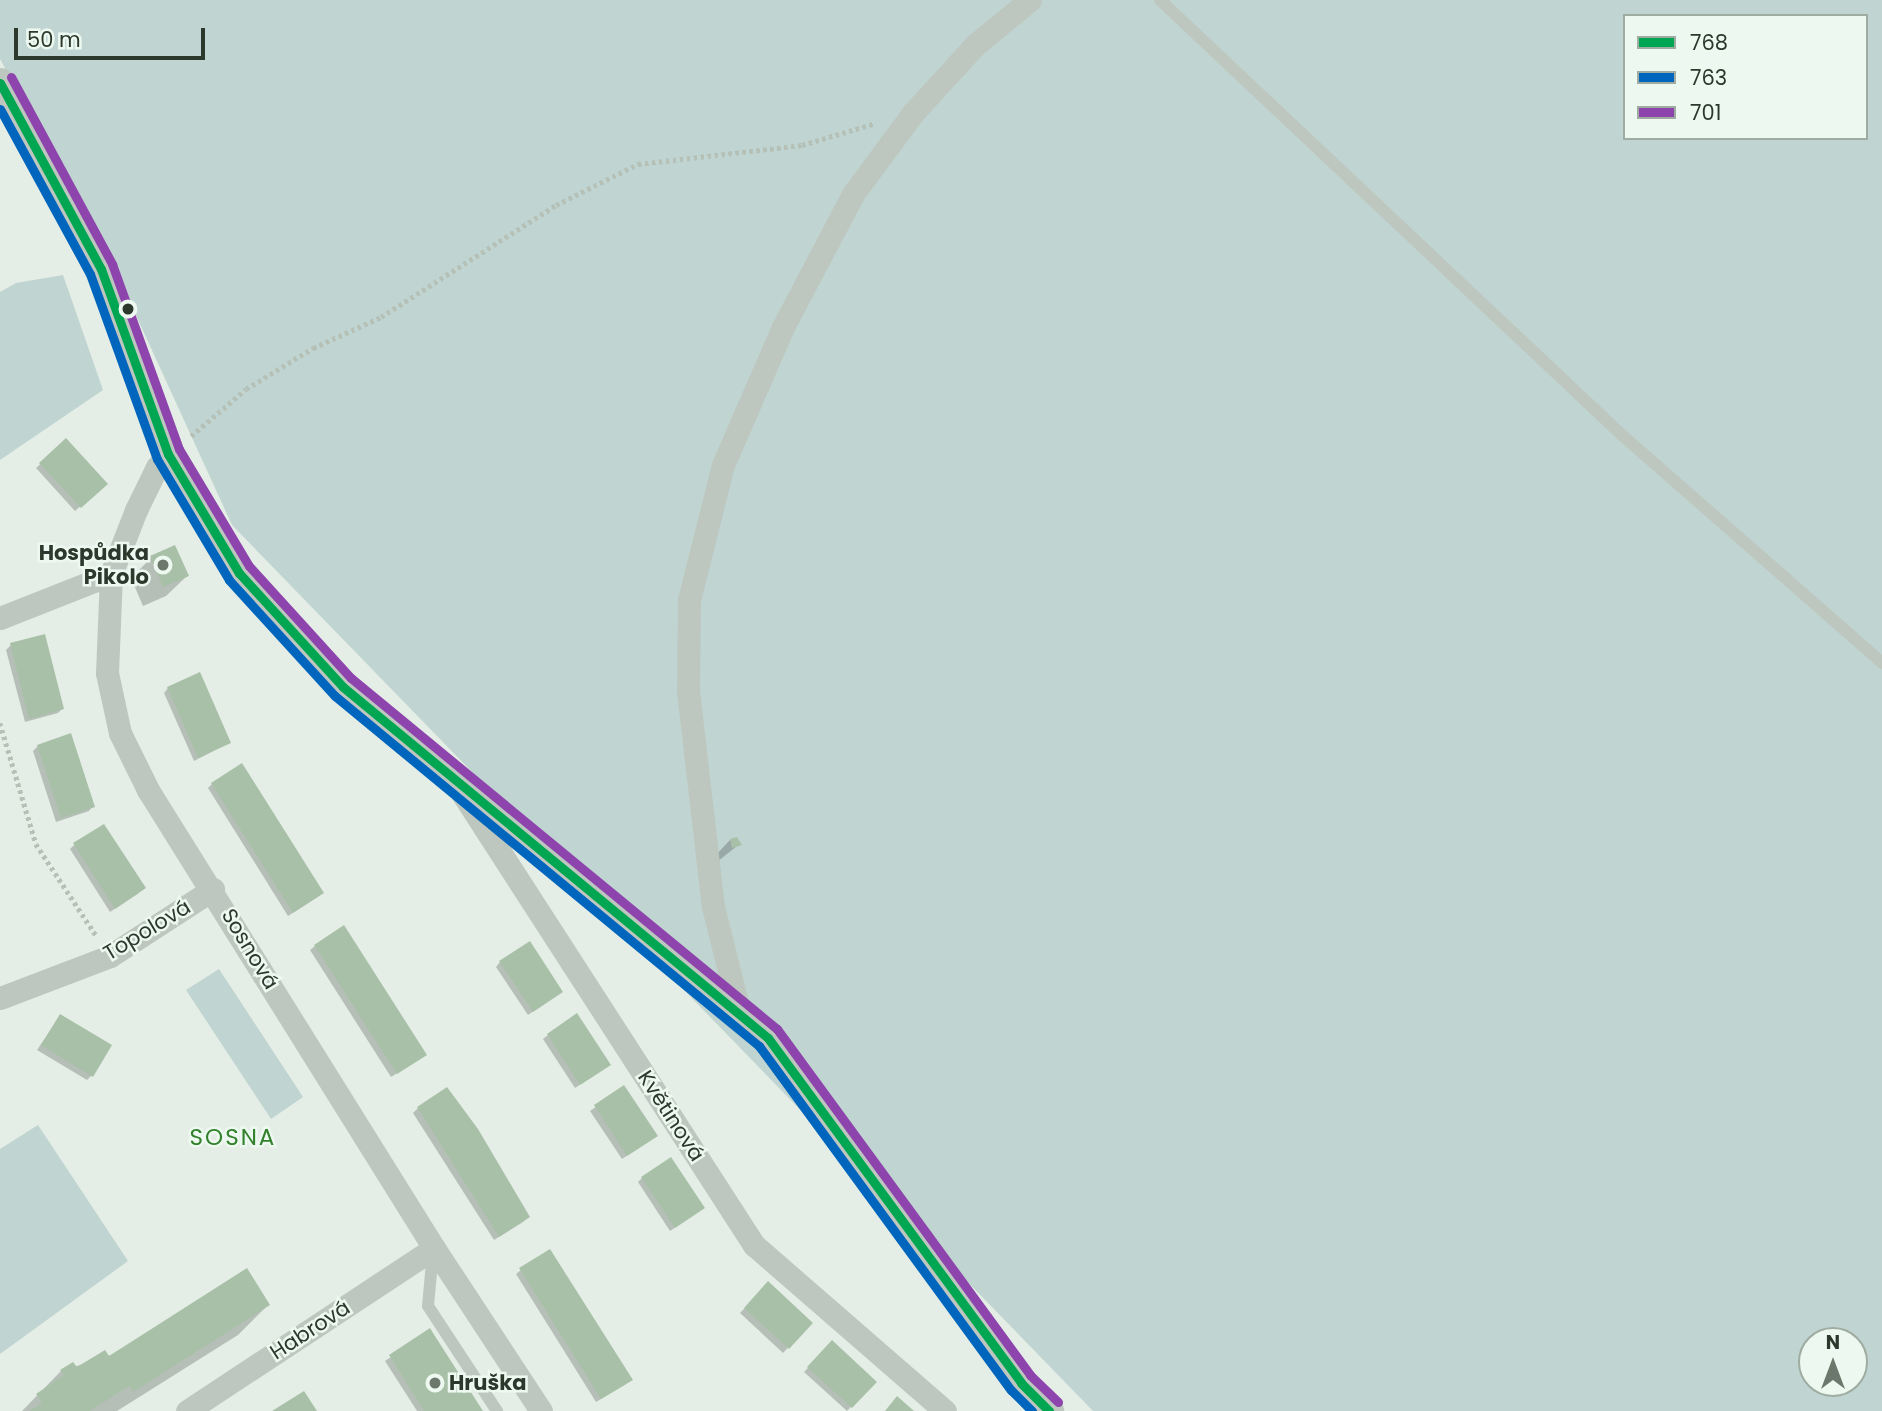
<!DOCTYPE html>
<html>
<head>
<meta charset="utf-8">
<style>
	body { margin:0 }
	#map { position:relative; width:1882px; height:1411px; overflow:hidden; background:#e4eee6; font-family:Poppins,sans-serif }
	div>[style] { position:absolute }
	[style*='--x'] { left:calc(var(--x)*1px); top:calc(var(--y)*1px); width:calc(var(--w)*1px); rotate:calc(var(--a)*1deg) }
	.green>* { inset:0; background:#c0d4d1 }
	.shadow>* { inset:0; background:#0003 }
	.building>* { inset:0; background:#a9c0a8 }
	.path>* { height:4.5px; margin-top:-2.25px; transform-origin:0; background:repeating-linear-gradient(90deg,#b5c0b7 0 3.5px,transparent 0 7px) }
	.service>* { height:12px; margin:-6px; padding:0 6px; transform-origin:6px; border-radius:6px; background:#bdc7bf }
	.minor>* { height:23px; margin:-11.5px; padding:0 11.5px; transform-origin:11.5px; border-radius:11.5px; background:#bdc7bf }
	.tertiary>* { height:30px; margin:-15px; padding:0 15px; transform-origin:15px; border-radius:15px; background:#bdc7bf }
	.bus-1>* { height:9px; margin:-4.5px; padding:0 4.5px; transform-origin:4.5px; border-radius:4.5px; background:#00a651 }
	.bus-2>* { height:9px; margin:-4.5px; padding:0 4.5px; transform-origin:4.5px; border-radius:4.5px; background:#0065bd }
	.bus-3>* { height:9px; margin:-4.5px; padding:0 4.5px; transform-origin:4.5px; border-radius:4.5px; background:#8e44ad }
	.dots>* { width:19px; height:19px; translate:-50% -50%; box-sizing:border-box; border:4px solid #edf9f0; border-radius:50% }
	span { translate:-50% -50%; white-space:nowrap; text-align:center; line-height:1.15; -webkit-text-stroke:5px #edf9f0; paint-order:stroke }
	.poi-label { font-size:21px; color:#2b382b; font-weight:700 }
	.right { translate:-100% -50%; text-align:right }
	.left { translate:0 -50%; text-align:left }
	.street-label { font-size:21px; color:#2b382b }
	.neighbourhood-label { font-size:23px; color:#32812b; letter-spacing:2px }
	.legend { position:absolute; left:1623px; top:14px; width:245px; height:126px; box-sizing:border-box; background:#edf9f0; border:2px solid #9faca1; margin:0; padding:9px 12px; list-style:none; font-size:21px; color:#2b382b }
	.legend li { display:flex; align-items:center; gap:14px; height:35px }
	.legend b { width:35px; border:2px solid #9faca1 }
	.north { position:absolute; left:1798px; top:1327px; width:70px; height:70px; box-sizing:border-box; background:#edf9f0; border:2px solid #9faca1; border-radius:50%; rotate:0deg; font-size:19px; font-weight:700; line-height:28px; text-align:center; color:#2b382b }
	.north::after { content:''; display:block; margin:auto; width:24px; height:32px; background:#6c786c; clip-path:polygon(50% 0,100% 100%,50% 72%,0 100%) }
	.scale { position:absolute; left:14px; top:28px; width:191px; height:32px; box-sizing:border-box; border:4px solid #2b382b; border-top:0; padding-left:9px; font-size:21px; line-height:24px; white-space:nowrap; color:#2b382b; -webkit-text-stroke:5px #edf9f0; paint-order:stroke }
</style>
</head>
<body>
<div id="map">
	<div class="green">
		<div style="clip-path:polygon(evenodd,0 0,1882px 0,1882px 1411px,1093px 1411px,232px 525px,112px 263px,0 59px,0 0,1625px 16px,1866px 16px,1866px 138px,1625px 138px,1625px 16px,0 0,1812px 1341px,1854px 1341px,1854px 1383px,1812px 1383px,1812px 1341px)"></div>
		<div style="clip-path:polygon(63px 275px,103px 390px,0 460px,0 292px,16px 283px)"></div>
		<div style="clip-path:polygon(219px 969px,303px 1097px,271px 1119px,186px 990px)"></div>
		<div style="clip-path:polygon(38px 1125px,128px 1261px,0 1354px,0 1149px)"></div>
	</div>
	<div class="shadow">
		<div style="clip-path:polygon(66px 441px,105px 484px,75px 511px,36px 468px)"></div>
		<div style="clip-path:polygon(151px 558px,187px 576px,166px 596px,143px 606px,131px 578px)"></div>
		<div style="clip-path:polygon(11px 645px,62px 709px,58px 713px,25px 722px,6px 650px)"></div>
		<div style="clip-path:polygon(168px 688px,229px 743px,194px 761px,164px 693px)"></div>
		<div style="clip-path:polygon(38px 746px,93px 806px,89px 811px,56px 822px,33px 751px)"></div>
		<div style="clip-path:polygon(212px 784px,322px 893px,317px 897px,288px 916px,208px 788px)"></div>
		<div style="clip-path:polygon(730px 840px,737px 846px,717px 862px,715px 856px)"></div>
		<div style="clip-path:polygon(74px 845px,139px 893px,110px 912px,70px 849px)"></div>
		<div style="clip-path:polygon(315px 946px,420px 1059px,391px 1077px,310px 950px)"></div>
		<div style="clip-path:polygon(500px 962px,561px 992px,528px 1015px,496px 967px)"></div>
		<div style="clip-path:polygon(60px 1016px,92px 1075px,87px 1080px,37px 1050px)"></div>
		<div style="clip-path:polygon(548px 1035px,604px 1069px,575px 1088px,543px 1039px)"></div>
		<div style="clip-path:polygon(624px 1087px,651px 1140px,622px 1159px,590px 1111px)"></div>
		<div style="clip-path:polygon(418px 1108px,527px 1217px,523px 1222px,494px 1240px,413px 1113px)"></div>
		<div style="clip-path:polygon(642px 1178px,698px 1212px,670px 1231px,638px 1182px)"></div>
		<div style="clip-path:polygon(521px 1270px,626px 1384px,596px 1402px,516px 1274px)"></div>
		<div style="clip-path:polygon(768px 1284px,811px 1323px,783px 1353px,740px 1313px)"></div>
		<div style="clip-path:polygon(268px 1305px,238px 1335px,117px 1411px,22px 1411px,61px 1371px)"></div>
		<div style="clip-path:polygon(430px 1331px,481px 1411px,417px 1411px,385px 1361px)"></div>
		<div style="clip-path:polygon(832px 1343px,874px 1382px,847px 1411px,804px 1372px)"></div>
	</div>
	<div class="building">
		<div style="clip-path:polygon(66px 438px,108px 484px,81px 508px,39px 463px)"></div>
		<div style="clip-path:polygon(175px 545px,189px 576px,163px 587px,150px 556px)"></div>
		<div style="clip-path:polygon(45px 634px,64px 709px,29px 719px,10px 643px)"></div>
		<div style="clip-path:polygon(200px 672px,231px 743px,198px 758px,167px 687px)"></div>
		<div style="clip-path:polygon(71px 733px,95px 807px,61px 818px,37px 745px)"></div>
		<div style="clip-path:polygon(242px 763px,324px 893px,293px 913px,211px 783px)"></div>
		<div style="clip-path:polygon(104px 824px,146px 888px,115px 909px,73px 843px)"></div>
		<div style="clip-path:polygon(737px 837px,742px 845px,732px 848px,730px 839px)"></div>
		<div style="clip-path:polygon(344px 925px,427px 1055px,397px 1074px,314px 945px)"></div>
		<div style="clip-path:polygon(530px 941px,563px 992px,533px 1012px,499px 961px)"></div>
		<div style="clip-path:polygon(577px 1013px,611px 1065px,580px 1085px,547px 1034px)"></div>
		<div style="clip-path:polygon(60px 1014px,112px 1045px,93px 1077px,41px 1045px)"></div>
		<div style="clip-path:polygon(624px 1085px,658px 1136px,627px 1156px,594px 1105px)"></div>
		<div style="clip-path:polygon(447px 1087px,478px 1129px,530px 1217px,499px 1237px,417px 1107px)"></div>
		<div style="clip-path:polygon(671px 1157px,705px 1208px,675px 1228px,641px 1177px)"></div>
		<div style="clip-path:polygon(550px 1249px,633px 1380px,601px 1399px,519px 1268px)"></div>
		<div style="clip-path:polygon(247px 1268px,270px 1305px,133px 1392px,129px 1386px,90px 1411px,30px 1411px,42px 1403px,36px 1394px,64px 1375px,60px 1370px,73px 1362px,77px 1367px,105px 1350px,109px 1356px)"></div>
		<div style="clip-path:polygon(768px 1281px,813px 1323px,789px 1349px,744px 1308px)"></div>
		<div style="clip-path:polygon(430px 1328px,433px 1333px,483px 1411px,424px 1411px,389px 1355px)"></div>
		<div style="clip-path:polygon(832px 1340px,877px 1382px,852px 1408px,807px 1367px)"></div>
		<div style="clip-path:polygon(304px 1391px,317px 1411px,272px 1411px)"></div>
		<div style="clip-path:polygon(897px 1396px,914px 1411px,885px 1411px)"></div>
	</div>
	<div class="path">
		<div style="--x:191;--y:436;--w:72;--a:-40.5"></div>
		<div style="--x:246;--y:389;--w:79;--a:-31.5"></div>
		<div style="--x:313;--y:348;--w:75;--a:-24.5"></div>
		<div style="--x:381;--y:317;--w:208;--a:-32.6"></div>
		<div style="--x:556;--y:205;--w:92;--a:-26.6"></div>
		<div style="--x:638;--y:164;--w:165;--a:-6.6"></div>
		<div style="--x:802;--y:145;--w:74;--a:-16.5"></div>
		<div style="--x:0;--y:723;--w:126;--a:73.4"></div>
		<div style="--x:36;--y:844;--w:111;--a:56.7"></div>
	</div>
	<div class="service">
		<div style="--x:1160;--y:0;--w:635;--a:43.28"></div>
		<div style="--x:1622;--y:435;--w:346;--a:41.2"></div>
		<div style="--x:433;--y:1251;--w:55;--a:95.2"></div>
		<div style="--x:428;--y:1306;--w:126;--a:56.7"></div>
	</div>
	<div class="minor">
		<div style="--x:168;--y:454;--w:17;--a:130"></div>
		<div style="--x:157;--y:467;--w:48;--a:116"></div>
		<div style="--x:136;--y:510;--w:69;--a:111.3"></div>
		<div style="--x:111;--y:574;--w:99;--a:92.3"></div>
		<div style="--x:107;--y:673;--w:61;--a:77.8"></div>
		<div style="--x:120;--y:733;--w:64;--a:63.8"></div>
		<div style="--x:148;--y:790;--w:540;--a:58.02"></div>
		<div style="--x:434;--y:1248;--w:195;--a:56.7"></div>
		<div style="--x:0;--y:618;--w:119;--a:-21.6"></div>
		<div style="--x:462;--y:793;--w:538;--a:57.14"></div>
		<div style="--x:754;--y:1245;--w:253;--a:41"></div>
		<div style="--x:0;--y:998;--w:118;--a:-20.9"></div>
		<div style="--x:110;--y:956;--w:123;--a:-33"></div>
		<div style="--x:740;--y:1015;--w:111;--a:-104"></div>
		<div style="--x:713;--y:907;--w:216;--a:-96.6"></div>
		<div style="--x:688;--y:692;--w:92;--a:-89.4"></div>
		<div style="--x:689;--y:600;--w:139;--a:-75.9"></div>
		<div style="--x:723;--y:465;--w:150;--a:-66.5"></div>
		<div style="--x:783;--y:327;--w:150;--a:-62.2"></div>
		<div style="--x:853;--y:194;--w:101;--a:-53.5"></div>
		<div style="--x:913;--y:113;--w:92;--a:-47.6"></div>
		<div style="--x:975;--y:45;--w:71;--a:-39.3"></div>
		<div style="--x:187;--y:1411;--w:296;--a:-33.4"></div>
	</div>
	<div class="tertiary">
		<div style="--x:0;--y:83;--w:212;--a:61.5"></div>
		<div style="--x:101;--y:269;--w:197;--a:70.1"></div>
		<div style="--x:168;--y:454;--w:139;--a:59.2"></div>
		<div style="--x:239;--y:573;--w:154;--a:47.6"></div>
		<div style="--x:343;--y:687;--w:551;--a:39.55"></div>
		<div style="--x:768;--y:1038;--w:428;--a:53.7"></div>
		<div style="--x:1021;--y:1383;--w:40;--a:45"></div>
	</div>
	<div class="bus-1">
		<div style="--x:0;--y:83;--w:212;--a:61.5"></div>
		<div style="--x:101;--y:269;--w:197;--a:70.1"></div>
		<div style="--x:168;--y:454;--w:139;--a:59.2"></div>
		<div style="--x:239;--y:573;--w:154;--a:47.6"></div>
		<div style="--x:343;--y:687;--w:551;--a:39.55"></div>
		<div style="--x:768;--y:1038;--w:428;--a:53.7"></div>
		<div style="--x:1021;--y:1383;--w:40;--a:45"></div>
	</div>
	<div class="bus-2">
		<div style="--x:0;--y:109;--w:188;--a:61.4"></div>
		<div style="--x:90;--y:274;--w:197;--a:70.1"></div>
		<div style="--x:157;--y:459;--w:141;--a:59.2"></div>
		<div style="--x:229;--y:580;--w:157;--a:47.6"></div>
		<div style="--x:335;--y:696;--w:550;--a:39.54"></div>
		<div style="--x:759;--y:1046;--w:426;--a:53.8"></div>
		<div style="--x:1011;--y:1390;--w:30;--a:45"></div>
	</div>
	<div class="bus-3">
		<div style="--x:11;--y:77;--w:213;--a:61.6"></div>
		<div style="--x:112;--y:264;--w:197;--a:70.1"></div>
		<div style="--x:179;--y:449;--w:136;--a:59.1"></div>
		<div style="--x:249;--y:566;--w:151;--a:47.7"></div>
		<div style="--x:351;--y:678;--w:552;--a:39.49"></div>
		<div style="--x:777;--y:1029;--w:429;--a:53.8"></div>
		<div style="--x:1030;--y:1375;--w:39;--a:44"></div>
	</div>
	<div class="dots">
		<div style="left:128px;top:309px;background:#2b382b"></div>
		<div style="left:163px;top:565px;background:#6c786c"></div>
		<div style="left:435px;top:1383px;background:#6c786c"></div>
	</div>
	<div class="poi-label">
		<span class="right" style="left:149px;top:565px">Hospůdka<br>Pikolo</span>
		<span class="left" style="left:449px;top:1383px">Hruška</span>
	</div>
	<div class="street-label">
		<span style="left:147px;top:930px;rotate:-31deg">Topolová</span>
		<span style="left:250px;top:949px;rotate:59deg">Sosnová</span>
		<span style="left:671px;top:1116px;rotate:57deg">Květinová</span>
		<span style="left:310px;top:1330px;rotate:-33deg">Habrová</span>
	</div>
	<div class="neighbourhood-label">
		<span style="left:233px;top:1137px">SOSNA</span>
	</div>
	<ul class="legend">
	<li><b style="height:9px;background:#00a651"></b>768</li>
	<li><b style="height:9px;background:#0065bd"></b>763</li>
	<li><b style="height:9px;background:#8e44ad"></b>701</li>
	</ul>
	<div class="north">N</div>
	<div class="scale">50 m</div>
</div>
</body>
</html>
